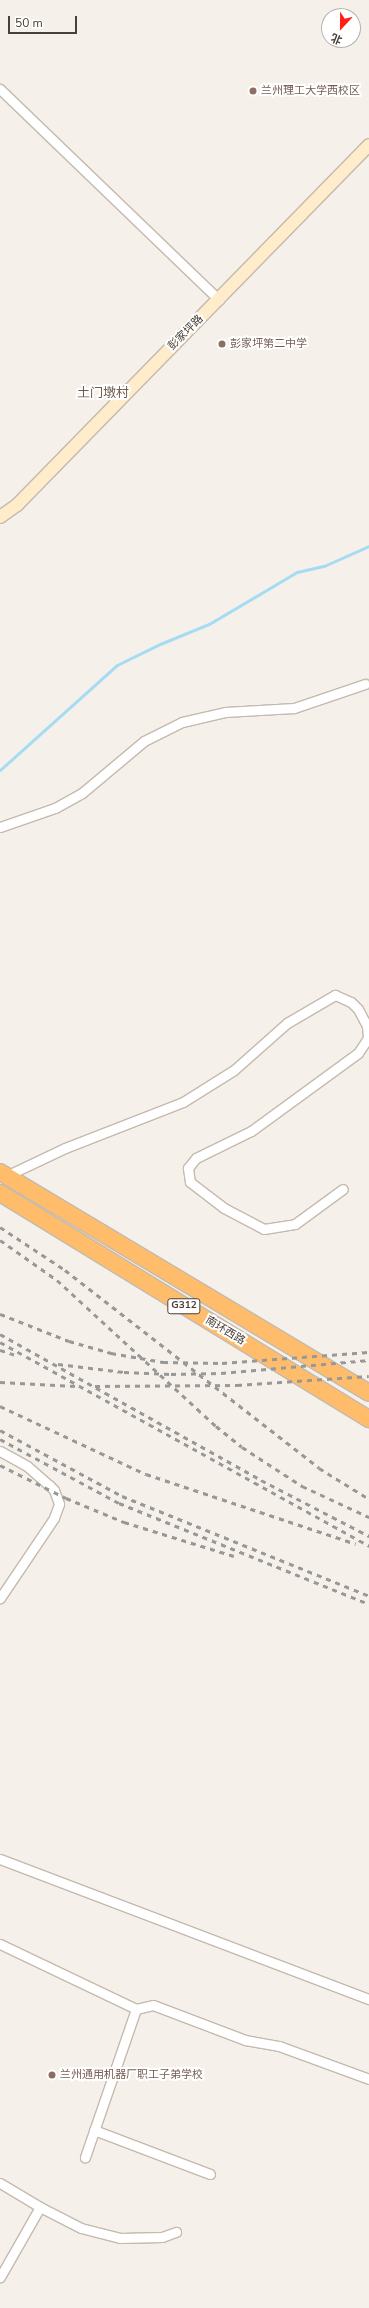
<!DOCTYPE html>
<html>
<head>
<meta charset="utf-8">
<style>
	body { margin:0 }
	#map { position:relative; width:369px; height:2308px; overflow:hidden; background:#f5f0e9; font-family:"Nunito Sans","Noto Sans SC",sans-serif }
	div>[style] { position:absolute }
	[style*='--x'] { left:calc(var(--x)*1px); top:calc(var(--y)*1px); width:calc(var(--w)*1px); rotate:calc(var(--a)*1deg) }
	.stream>* { height:3px; margin:-1.5px; padding:0 1.5px; transform-origin:1.5px; border-radius:1.5px; background:#a5dcf3 }
	.roads { filter:drop-shadow(1px 0 #c4baae) drop-shadow(-1px 0 #c4baae) drop-shadow(0 1px #c4baae) drop-shadow(0 -1px #c4baae) }
	.street>* { height:9px; margin:-4.5px; padding:0 4.5px; transform-origin:4.5px; border-radius:4.5px; background:#fff }
	.secondary>* { height:12px; margin:-6px; padding:0 6px; transform-origin:6px; border-radius:6px; background:#ffecca }
	.highway>* { height:16px; margin:-8px; padding:0 8px; transform-origin:8px; border-radius:8px; background:#ffbd6b }
	.rail>* { height:3px; margin-top:-1.5px; transform-origin:0; background:repeating-linear-gradient(90deg,#989898 0 5px,transparent 0 10px) }
	.dots>* { width:11px; height:11px; translate:-50% -50%; box-sizing:border-box; border:2px solid #fff; border-radius:50% }
	span { translate:-50% -50%; white-space:nowrap; text-align:center; line-height:1.15; -webkit-text-stroke:4px #fff; paint-order:stroke }
	.shield-label span { padding:1px 3px; background:#fff; border:1px solid; border-radius:3px; -webkit-text-stroke-width:0 }
	.shield-label { font-size:10px; color:#494037; font-weight:700 }
	.education-label { font-size:11px; color:#785e54 }
	.left { translate:0 -50%; text-align:left }
	.street-label { font-size:11px; color:#494037 }
	.quarter-label { font-size:13px; color:#6d5d4e }
	.north { position:absolute; left:321px; top:8px; width:40px; height:40px; box-sizing:border-box; background:#fff; border:1px solid #b6b3af; border-radius:50%; rotate:202deg; font-size:11px; font-weight:700; line-height:16px; text-align:center; color:#494037 }
	.north::after { content:''; display:block; margin:auto; width:14px; height:18px; background:#ff1f17; clip-path:polygon(50% 0,100% 100%,50% 72%,0 100%) }
	.scale { position:absolute; left:8px; top:16px; width:69px; height:18px; box-sizing:border-box; border:2px solid #494037; border-top:0; padding-left:5px; font-size:12px; line-height:14px; white-space:nowrap; color:#494037; -webkit-text-stroke:3px #fff; paint-order:stroke }
</style>
</head>
<body>
<div id="map">
	<div class="stream">
		<div style="--x:0;--y:770;--w:157;--a:-41.9"></div>
		<div style="--x:117;--y:665;--w:48;--a:-26"></div>
		<div style="--x:160;--y:644;--w:53;--a:-22.2"></div>
		<div style="--x:209;--y:624;--w:102;--a:-30.6"></div>
		<div style="--x:297;--y:572;--w:28;--a:-13"></div>
		<div style="--x:324;--y:566;--w:49;--a:-24"></div>
	</div>
	<div class="roads">
		<div class="street">
			<div style="--x:0;--y:89;--w:304;--a:43.9"></div>
			<div style="--x:0;--y:827;--w:58;--a:-19.1"></div>
			<div style="--x:55;--y:808;--w:31;--a:-29"></div>
			<div style="--x:82;--y:793;--w:81;--a:-40"></div>
			<div style="--x:144;--y:741;--w:42;--a:-26.6"></div>
			<div style="--x:182;--y:722;--w:44;--a:-13.1"></div>
			<div style="--x:225;--y:712;--w:69;--a:-3.3"></div>
			<div style="--x:294;--y:708;--w:75;--a:-18.7"></div>
			<div style="--x:6;--y:1176;--w:65;--a:-25.4"></div>
			<div style="--x:65;--y:1148;--w:127;--a:-21.3"></div>
			<div style="--x:183;--y:1102;--w:60;--a:-32.1"></div>
			<div style="--x:234;--y:1070;--w:71;--a:-41.6"></div>
			<div style="--x:287;--y:1023;--w:56;--a:-30.3"></div>
			<div style="--x:335;--y:995;--w:17;--a:24"></div>
			<div style="--x:351;--y:1002;--w:10;--a:45"></div>
			<div style="--x:358;--y:1009;--w:19;--a:62"></div>
			<div style="--x:367;--y:1026;--w:12;--a:85"></div>
			<div style="--x:368;--y:1038;--w:18;--a:124"></div>
			<div style="--x:358;--y:1053;--w:132;--a:143.9"></div>
			<div style="--x:251;--y:1131;--w:61;--a:153.9"></div>
			<div style="--x:196;--y:1158;--w:13;--a:129"></div>
			<div style="--x:188;--y:1168;--w:14;--a:82"></div>
			<div style="--x:190;--y:1182;--w:43;--a:37.4"></div>
			<div style="--x:224;--y:1208;--w:45;--a:27.7"></div>
			<div style="--x:264;--y:1229;--w:31;--a:-9"></div>
			<div style="--x:295;--y:1224;--w:59;--a:-36.1"></div>
			<div style="--x:0;--y:1451;--w:31;--a:29"></div>
			<div style="--x:27;--y:1466;--w:29;--a:41"></div>
			<div style="--x:49;--y:1485;--w:7;--a:45"></div>
			<div style="--x:54;--y:1490;--w:15;--a:70"></div>
			<div style="--x:59;--y:1504;--w:15;--a:110"></div>
			<div style="--x:54;--y:1518;--w:97;--a:124"></div>
			<div style="--x:0;--y:1859;--w:395;--a:20.8"></div>
			<div style="--x:0;--y:1944;--w:151;--a:25.5"></div>
			<div style="--x:136;--y:2009;--w:157;--a:109"></div>
			<div style="--x:136;--y:2009;--w:17;--a:-13"></div>
			<div style="--x:153;--y:2005;--w:98;--a:20.8"></div>
			<div style="--x:245;--y:2040;--w:35;--a:10"></div>
			<div style="--x:279;--y:2046;--w:96;--a:20.1"></div>
			<div style="--x:94;--y:2130;--w:124;--a:20.8"></div>
			<div style="--x:0;--y:2183;--w:47;--a:31"></div>
			<div style="--x:40;--y:2207;--w:81;--a:119.7"></div>
			<div style="--x:40;--y:2207;--w:46;--a:27.1"></div>
			<div style="--x:81;--y:2228;--w:40;--a:14.4"></div>
			<div style="--x:120;--y:2238;--w:42;--a:-1.4"></div>
			<div style="--x:162;--y:2237;--w:15;--a:-20"></div>
		</div>
		<div class="secondary">
			<div style="--x:0;--y:517;--w:21;--a:-35"></div>
			<div style="--x:17;--y:505;--w:503;--a:-45.64"></div>
		</div>
		<div class="highway">
			<div style="--x:0;--y:1172;--w:430;--a:30.9"></div>
			<div style="--x:0;--y:1193;--w:433;--a:31.5"></div>
		</div>
	</div>
	<div class="rail">
		<div style="--x:0;--y:1227;--w:78;--a:33.5"></div>
		<div style="--x:65;--y:1270;--w:322;--a:37.9"></div>
		<div style="--x:319;--y:1468;--w:59;--a:31.8"></div>
		<div style="--x:0;--y:1240;--w:70;--a:35.1"></div>
		<div style="--x:57;--y:1280;--w:216;--a:42.6"></div>
		<div style="--x:216;--y:1426;--w:33;--a:39"></div>
		<div style="--x:242;--y:1447;--w:72;--a:33"></div>
		<div style="--x:302;--y:1486;--w:74;--a:24.8"></div>
		<div style="--x:0;--y:1314;--w:74;--a:21.4"></div>
		<div style="--x:69;--y:1341;--w:44;--a:15.9"></div>
		<div style="--x:111;--y:1353;--w:53;--a:9.8"></div>
		<div style="--x:163;--y:1362;--w:59;--a:1"></div>
		<div style="--x:222;--y:1363;--w:147;--a:-4.3"></div>
		<div style="--x:0;--y:1334;--w:299;--a:29.2"></div>
		<div style="--x:261;--y:1480;--w:122;--a:27.4"></div>
		<div style="--x:0;--y:1342;--w:422;--a:28.9"></div>
		<div style="--x:0;--y:1350;--w:16;--a:18"></div>
		<div style="--x:58;--y:1364;--w:66;--a:6.9"></div>
		<div style="--x:124;--y:1372;--w:47;--a:2.4"></div>
		<div style="--x:171;--y:1374;--w:50;--a:-1.1"></div>
		<div style="--x:221;--y:1373;--w:149;--a:-5"></div>
		<div style="--x:0;--y:1382;--w:75;--a:3.1"></div>
		<div style="--x:95;--y:1386;--w:142;--a:-0.4"></div>
		<div style="--x:237;--y:1385;--w:132;--a:-3.9"></div>
		<div style="--x:0;--y:1406;--w:161;--a:25"></div>
		<div style="--x:146;--y:1474;--w:221;--a:18.4"></div>
		<div style="--x:0;--y:1430;--w:139;--a:28.4"></div>
		<div style="--x:122;--y:1496;--w:266;--a:22"></div>
		<div style="--x:0;--y:1439;--w:135;--a:28.3"></div>
		<div style="--x:119;--y:1503;--w:270;--a:22"></div>
		<div style="--x:0;--y:1465;--w:74;--a:26.6"></div>
		<div style="--x:66;--y:1498;--w:63;--a:22.5"></div>
		<div style="--x:124;--y:1522;--w:115;--a:17.2"></div>
	</div>
	<div class="dots">
		<div style="left:253px;top:91px;background:#8d6e63"></div>
		<div style="left:222px;top:344px;background:#8d6e63"></div>
		<div style="left:52px;top:2075px;background:#8d6e63"></div>
	</div>
	<div class="shield-label">
		<span style="left:184px;top:1306px">G312</span>
	</div>
	<div class="education-label">
		<span class="left" style="left:261px;top:91px">兰州理工大学西校区</span>
		<span class="left" style="left:230px;top:344px">彭家坪第二中学</span>
		<span class="left" style="left:60px;top:2075px">兰州通用机器厂职工子弟学校</span>
	</div>
	<div class="street-label">
		<span style="left:186px;top:333px;rotate:-45deg">彭家坪路</span>
		<span style="left:225px;top:1331px;rotate:31deg">南环西路</span>
	</div>
	<div class="quarter-label">
		<span style="left:103px;top:393px">土门墩村</span>
	</div>
	<div class="north">北</div>
	<div class="scale">50 m</div>
</div>
</body>
</html>
